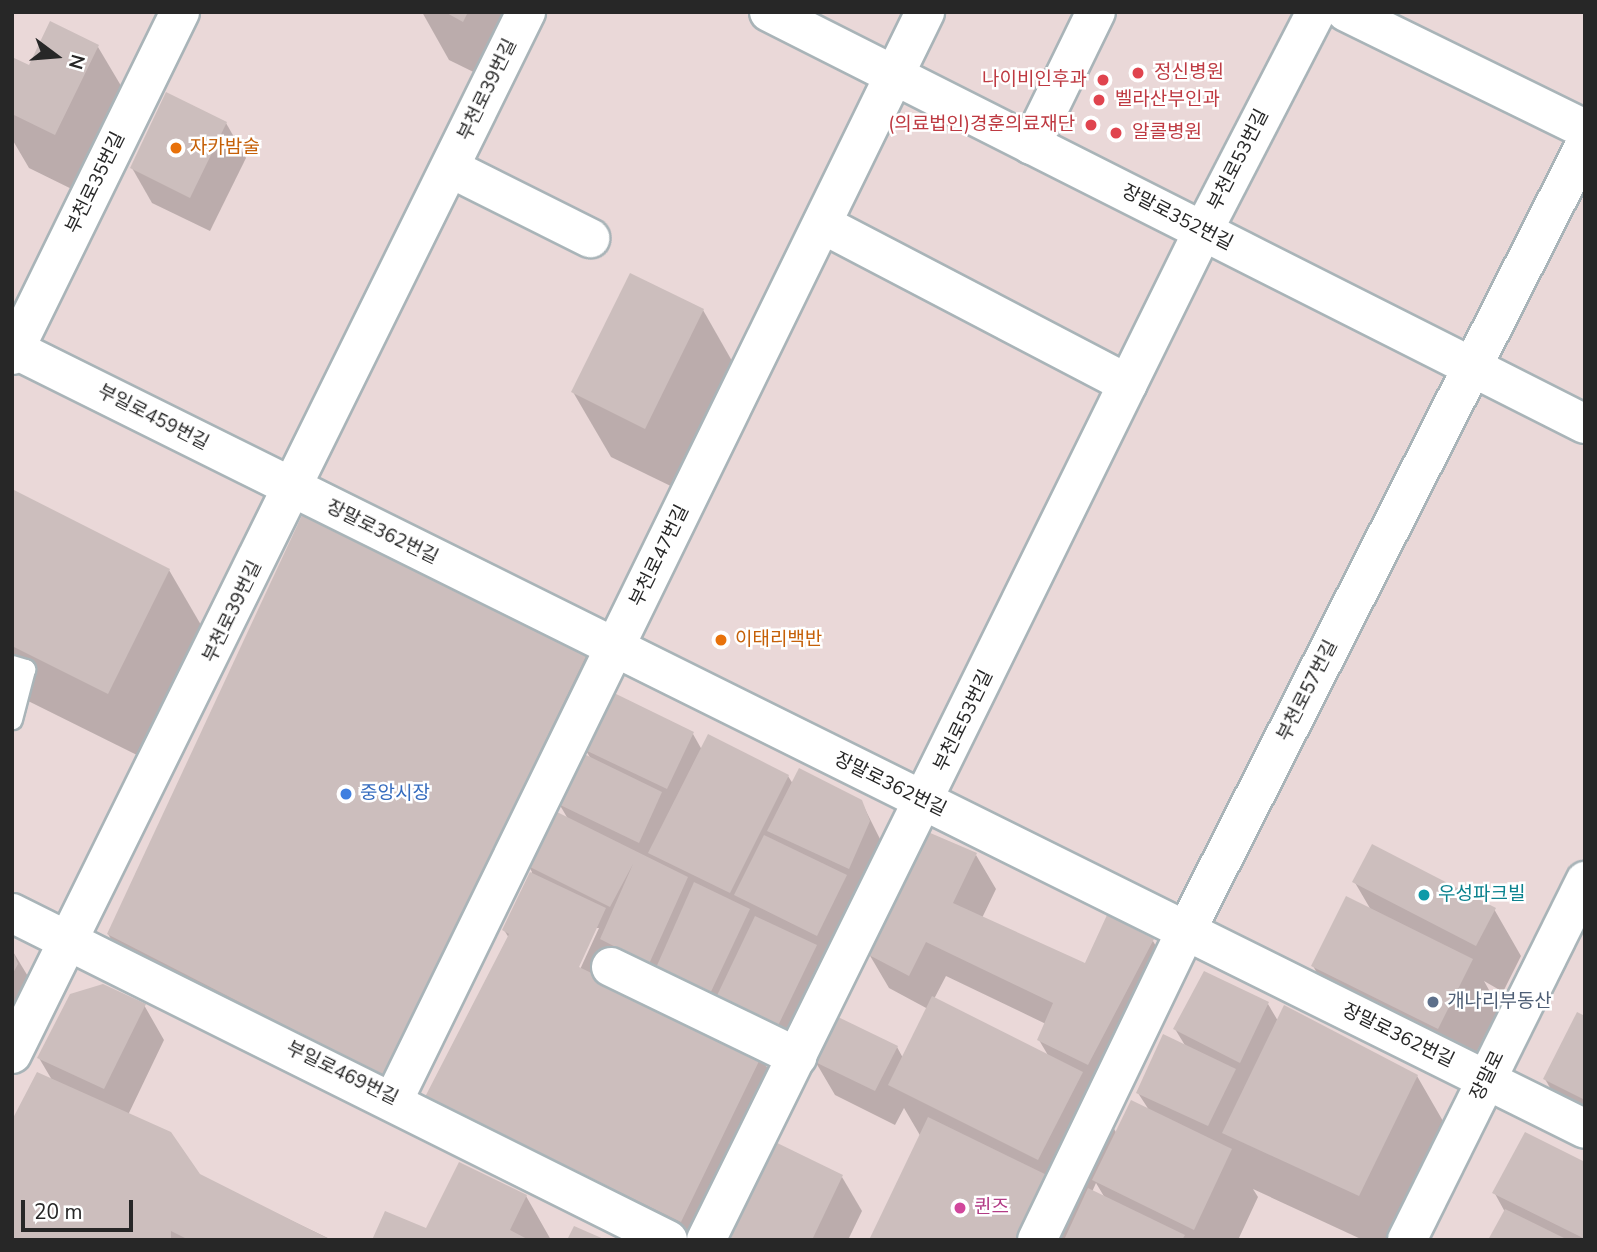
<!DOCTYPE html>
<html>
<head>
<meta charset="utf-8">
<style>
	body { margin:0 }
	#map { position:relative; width:1597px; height:1252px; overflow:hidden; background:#ead8d8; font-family:"Nunito Sans","Noto Sans KR",sans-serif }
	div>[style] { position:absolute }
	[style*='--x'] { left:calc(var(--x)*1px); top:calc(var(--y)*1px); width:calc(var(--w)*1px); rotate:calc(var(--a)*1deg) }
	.shadow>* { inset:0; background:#0003 }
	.building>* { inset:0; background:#ccbebd }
	.roads { filter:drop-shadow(2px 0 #a9b4b8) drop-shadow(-2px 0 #a9b4b8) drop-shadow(0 2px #a9b4b8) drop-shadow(0 -2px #a9b4b8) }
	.service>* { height:19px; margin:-9.5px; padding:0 9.5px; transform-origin:9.5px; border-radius:9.5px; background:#fff }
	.minor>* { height:38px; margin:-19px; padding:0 19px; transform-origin:19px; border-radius:19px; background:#fff }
	.tertiary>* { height:38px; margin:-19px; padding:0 19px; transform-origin:19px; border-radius:19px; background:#fff }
	.dots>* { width:19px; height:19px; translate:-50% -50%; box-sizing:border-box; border:4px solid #fff; border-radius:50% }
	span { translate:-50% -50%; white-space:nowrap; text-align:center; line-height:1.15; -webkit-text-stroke:5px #fff; paint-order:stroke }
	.health-label { font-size:19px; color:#be3a42 }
	.left { translate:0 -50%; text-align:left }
	.right { translate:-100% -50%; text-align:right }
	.street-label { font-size:19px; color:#272727 }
	.food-label { font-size:19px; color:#c56008 }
	.shop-label { font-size:19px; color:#366cbe }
	.culture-label { font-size:19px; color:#0d838f }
	.service-label { font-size:19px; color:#4e5e75 }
	.hotel-label { font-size:19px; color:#b23c85 }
	.frame { position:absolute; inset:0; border:14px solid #272727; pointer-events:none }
	.north { position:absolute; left:21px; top:21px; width:70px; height:70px; -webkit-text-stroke:5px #fff; paint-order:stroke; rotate:106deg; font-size:19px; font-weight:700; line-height:28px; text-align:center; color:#272727 }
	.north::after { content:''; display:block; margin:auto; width:24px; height:32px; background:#272727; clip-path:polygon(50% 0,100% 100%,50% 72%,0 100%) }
	.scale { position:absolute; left:21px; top:1200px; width:112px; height:32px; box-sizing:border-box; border:4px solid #272727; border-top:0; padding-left:9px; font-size:21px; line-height:24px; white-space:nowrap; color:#272727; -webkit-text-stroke:5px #fff; paint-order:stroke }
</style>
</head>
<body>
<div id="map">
	<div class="shadow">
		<div style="clip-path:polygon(422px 12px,537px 12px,500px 85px,449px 60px)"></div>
		<div style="clip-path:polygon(98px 47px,136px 111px,92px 199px,29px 168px,12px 139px,12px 61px,29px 68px)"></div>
		<div style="clip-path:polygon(226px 123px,246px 158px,210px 231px,152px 203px,132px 168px)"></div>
		<div style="clip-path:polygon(703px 310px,740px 375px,683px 492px,611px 457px,573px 392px)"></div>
		<div style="clip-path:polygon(12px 491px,169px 570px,208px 637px,147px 760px,12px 693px)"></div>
		<div style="clip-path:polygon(585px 655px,606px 690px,404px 1110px,129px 969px,108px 934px)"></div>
		<div style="clip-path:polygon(evenodd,693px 734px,702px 750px,788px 776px,793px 784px,861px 801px,889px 857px,794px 1067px,758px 1052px,781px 1091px,708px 1240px,669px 1240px,447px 1132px,427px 1097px,509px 938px,504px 930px,532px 872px,528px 865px,568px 819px,558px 802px,591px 759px,585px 749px,693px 734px,595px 928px,599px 928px,577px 976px,573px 975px,595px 928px)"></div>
		<div style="clip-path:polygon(evenodd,976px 855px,996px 889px,982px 918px,1086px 966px,1153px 941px,1173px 975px,1092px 1091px,1117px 1134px,1149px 1110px,1138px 1093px,1186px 1047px,1175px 1029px,1268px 1004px,1278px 1021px,1417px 1076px,1451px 1135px,1400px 1240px,1363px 1240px,1253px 1189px,1258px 1197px,1238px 1240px,871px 1240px,921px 1137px,904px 1108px,895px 1125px,835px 1095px,815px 1061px,897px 1047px,903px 1058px,928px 1009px,889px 988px,869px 954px,976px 855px,946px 976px,1046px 1024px,1039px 1040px,1049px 1057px,934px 999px,946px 976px,976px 855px,1096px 1183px,1105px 1198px,1092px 1192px,1096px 1183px)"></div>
		<div style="clip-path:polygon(1354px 881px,1494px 909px,1521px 956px,1503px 992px,1484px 981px,1499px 1008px,1465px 1075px,1340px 1013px,1313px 966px,1371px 910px)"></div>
		<div style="clip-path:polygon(12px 950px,29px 978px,12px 1048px)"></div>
		<div style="clip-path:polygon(144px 1005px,164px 1040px,128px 1115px,198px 1176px,332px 1240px,12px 1240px,52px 1080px,39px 1058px)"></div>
		<div style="clip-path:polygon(1585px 1018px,1585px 1124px,1565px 1114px,1545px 1079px)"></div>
		<div style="clip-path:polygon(1585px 1163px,1585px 1240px,1490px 1240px,1505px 1212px,1494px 1192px)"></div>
		<div style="clip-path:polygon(842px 1177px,862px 1211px,848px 1240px,734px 1240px)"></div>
		<div style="clip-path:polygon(526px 1196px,551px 1240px,374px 1240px,427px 1231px)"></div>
	</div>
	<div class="building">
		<div style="clip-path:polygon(445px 12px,468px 12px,463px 22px)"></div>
		<div style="clip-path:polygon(50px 21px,99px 45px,55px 135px,12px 114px,12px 57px,29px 65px)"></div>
		<div style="clip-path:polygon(166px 92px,227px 122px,190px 198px,130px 168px)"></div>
		<div style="clip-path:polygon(630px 273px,704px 309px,645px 429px,571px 392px)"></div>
		<div style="clip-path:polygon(12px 489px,170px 569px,108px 694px,12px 646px)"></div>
		<div style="clip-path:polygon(304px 511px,587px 654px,384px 1076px,107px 934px)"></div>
		<div style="clip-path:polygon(610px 691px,694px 732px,667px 789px,583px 749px)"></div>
		<div style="clip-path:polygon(708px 734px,789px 775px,730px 893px,648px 853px)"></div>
		<div style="clip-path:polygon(580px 752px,662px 792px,639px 843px,556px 803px)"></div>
		<div style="clip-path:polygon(799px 768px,862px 800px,870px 821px,849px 869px,767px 831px)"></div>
		<div style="clip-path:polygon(553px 810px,688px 877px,649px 964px,600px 939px,633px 864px,610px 907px,526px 865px)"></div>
		<div style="clip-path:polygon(928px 832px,977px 853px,953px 903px,1085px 963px,1107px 915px,1154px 939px,1088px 1065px,1037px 1040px,1053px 1003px,926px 942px,909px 976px,867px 954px)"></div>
		<div style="clip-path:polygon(764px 835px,847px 875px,817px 936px,734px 895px)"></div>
		<div style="clip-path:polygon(1372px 844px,1496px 908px,1476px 946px,1352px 882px)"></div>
		<div style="clip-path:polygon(530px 872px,606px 908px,579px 967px,762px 1055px,681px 1222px,425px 1097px,509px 934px,502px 930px)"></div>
		<div style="clip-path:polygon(694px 882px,750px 909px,708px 998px,655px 970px)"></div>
		<div style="clip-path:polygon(1346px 896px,1473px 959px,1438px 1029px,1311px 966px)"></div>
		<div style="clip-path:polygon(755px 916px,817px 945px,774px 1034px,712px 1006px)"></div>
		<div style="clip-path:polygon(12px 949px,18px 964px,12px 975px)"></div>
		<div style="clip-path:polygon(1204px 971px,1269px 1002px,1240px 1063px,1173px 1029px)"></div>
		<div style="clip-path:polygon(103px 984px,146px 1004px,104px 1089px,37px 1058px,70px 994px)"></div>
		<div style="clip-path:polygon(932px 996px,1083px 1072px,1038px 1160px,888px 1085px)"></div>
		<div style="clip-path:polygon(1284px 1005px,1418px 1075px,1359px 1196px,1222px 1133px)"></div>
		<div style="clip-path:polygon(1577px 1012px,1585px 1016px,1585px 1100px,1543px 1079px)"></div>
		<div style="clip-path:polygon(836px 1016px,898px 1046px,875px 1091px,813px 1061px)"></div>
		<div style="clip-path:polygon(1163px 1034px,1236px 1069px,1208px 1126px,1136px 1093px)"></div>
		<div style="clip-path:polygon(37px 1072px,171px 1132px,200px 1174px,331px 1240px,189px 1240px,171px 1231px,171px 1240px,12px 1240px,12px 1120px)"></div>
		<div style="clip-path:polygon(1131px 1100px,1232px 1149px,1194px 1230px,1092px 1180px)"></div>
		<div style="clip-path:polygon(928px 1117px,1051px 1177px,1019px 1240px,869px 1240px)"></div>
		<div style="clip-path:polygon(1525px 1132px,1585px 1162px,1585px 1239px,1492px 1193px)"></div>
		<div style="clip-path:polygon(769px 1139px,843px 1175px,812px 1240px,732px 1240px,726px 1227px)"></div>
		<div style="clip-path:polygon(459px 1162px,527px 1195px,510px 1230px,529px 1240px,372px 1240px,385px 1211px,426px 1228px)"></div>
		<div style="clip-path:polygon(1088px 1188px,1185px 1235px,1182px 1240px,1064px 1240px)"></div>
		<div style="clip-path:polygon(1505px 1209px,1568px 1240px,1488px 1240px)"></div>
		<div style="clip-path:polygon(574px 1226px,606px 1240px,567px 1240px)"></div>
	</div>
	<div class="roads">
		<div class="service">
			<div style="--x:12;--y:665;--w:14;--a:17"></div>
			<div style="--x:25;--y:669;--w:52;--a:104.6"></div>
		</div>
		<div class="minor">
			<div style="--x:769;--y:12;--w:914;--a:26.79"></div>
			<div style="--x:1346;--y:12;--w:266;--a:26.1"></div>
			<div style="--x:1031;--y:145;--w:148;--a:-64"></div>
			<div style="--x:450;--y:168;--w:157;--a:26.6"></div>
			<div style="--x:822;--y:224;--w:345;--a:27.6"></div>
			<div style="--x:12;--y:348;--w:1756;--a:26.4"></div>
			<div style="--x:12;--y:355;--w:382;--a:-63.9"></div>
			<div style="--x:12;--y:913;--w:733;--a:26.5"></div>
			<div style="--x:611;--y:967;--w:207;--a:25.8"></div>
			<div style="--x:12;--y:1054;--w:1162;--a:-63.74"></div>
			<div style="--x:394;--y:1099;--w:1210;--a:-63.96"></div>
			<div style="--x:706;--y:1240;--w:1125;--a:-63.78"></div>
			<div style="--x:1203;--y:231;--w:246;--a:-62.7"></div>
			<div style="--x:1037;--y:1240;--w:343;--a:-64.3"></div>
			<div style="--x:1186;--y:931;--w:881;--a:-63.09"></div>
		</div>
		<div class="tertiary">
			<div style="--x:1407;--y:1240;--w:401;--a:-63.6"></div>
		</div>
	</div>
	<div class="dots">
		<div style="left:1138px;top:73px;background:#e0444e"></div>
		<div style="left:1103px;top:80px;background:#e0444e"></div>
		<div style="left:1099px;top:100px;background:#e0444e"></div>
		<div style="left:1091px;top:125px;background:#e0444e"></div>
		<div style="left:1116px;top:133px;background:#e0444e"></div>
		<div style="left:176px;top:148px;background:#e8710a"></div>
		<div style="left:721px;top:640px;background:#e8710a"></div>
		<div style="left:346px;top:794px;background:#3f7fe0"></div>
		<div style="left:1424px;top:895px;background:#0f9aa8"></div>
		<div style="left:1433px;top:1002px;background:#5c6f8a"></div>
		<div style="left:960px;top:1208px;background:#d1479c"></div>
	</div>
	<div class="health-label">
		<span class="left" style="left:1154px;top:73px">정신병원</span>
		<span class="right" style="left:1087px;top:80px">나이비인후과</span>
		<span class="left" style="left:1115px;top:100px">벨라산부인과</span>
		<span class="right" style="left:1075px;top:125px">(의료법인)경훈의료재단</span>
		<span class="left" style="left:1132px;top:133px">알콜병원</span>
	</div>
	<div class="street-label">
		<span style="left:488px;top:90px;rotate:-64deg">부천로39번길</span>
		<span style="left:1239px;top:160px;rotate:-63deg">부천로53번길</span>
		<span style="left:96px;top:183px;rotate:-64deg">부천로35번길</span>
		<span style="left:1177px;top:218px;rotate:27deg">장말로352번길</span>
		<span style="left:153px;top:418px;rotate:27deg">부일로459번길</span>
		<span style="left:382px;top:533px;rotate:26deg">장말로362번길</span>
		<span style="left:660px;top:556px;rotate:-64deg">부천로47번길</span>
		<span style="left:233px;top:612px;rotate:-64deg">부천로39번길</span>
		<span style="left:1308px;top:691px;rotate:-63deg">부천로57번길</span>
		<span style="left:964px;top:721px;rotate:-64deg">부천로53번길</span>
		<span style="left:890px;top:785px;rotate:26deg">장말로362번길</span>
		<span style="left:1398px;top:1036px;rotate:26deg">장말로362번길</span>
		<span style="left:342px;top:1074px;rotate:26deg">부일로469번길</span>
		<span style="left:1488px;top:1076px;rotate:-64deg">장말로</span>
	</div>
	<div class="food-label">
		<span class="left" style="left:190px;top:148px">자카밤술</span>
		<span class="left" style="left:735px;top:640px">이태리백반</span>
	</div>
	<div class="shop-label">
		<span class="left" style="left:360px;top:794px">중앙시장</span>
	</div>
	<div class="culture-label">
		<span class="left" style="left:1438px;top:895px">우성파크빌</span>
	</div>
	<div class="service-label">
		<span class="left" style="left:1447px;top:1002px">개나리부동산</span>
	</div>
	<div class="hotel-label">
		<span class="left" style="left:974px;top:1208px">퀸즈</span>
	</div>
	<div class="frame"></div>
	<div class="north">N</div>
	<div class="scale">20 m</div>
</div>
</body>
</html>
